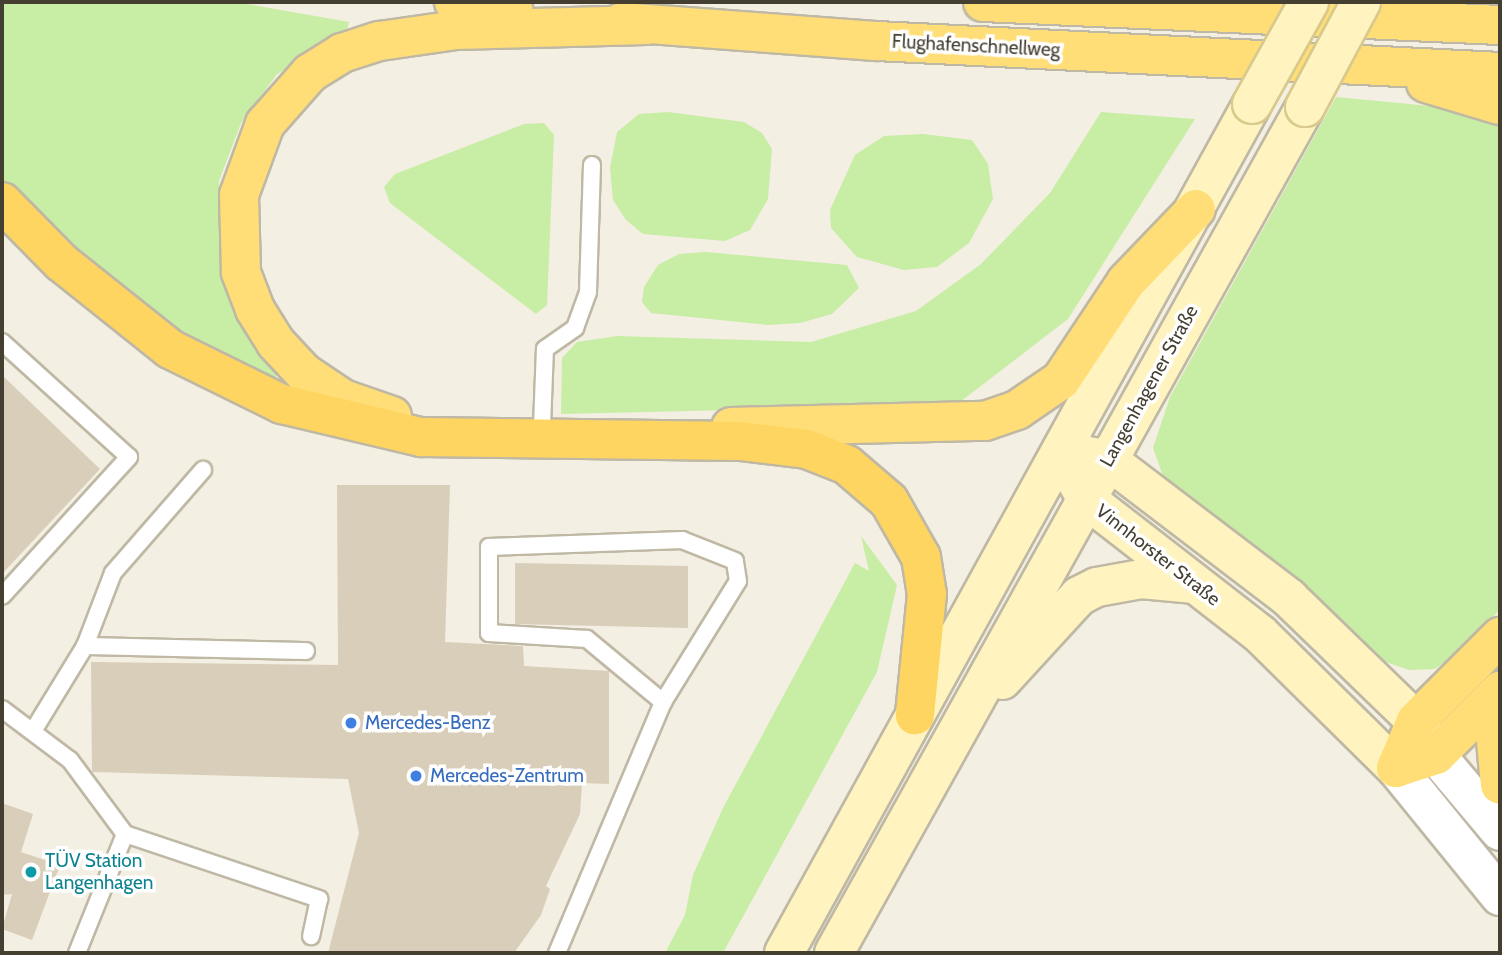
<!DOCTYPE html>
<html>
<head>
<meta charset="utf-8">
<style>
	body { margin:0 }
	#map { position:relative; width:1502px; height:955px; overflow:hidden; background:#f3efe2; font-family:Cabin,sans-serif }
	div>[style] { position:absolute }
	[style*='--x'] { left:calc(var(--x)*1px); top:calc(var(--y)*1px); width:calc(var(--w)*1px); rotate:calc(var(--a)*1deg) }
	.green>* { inset:0; background:#c8eda5 }
	.building>* { inset:0; background:#d9ceb9 }
	.roads { filter:drop-shadow(2px 0 #bfb8a4) drop-shadow(-2px 0 #bfb8a4) drop-shadow(0 2px #bfb8a4) drop-shadow(0 -2px #bfb8a4) }
	.service>* { height:16px; margin:-8px; padding:0 8px; transform-origin:8px; border-radius:8px; background:#fff }
	.tertiary>* { height:38px; margin:-19px; padding:0 19px; transform-origin:19px; border-radius:19px; background:#fff }
	.secondary>* { height:38px; margin:-19px; padding:0 19px; transform-origin:19px; border-radius:19px; background:#fff4c0 }
	.trunk>* { height:38px; margin:-19px; padding:0 19px; transform-origin:19px; border-radius:19px; background:#ffde78 }
	.motorway>* { height:38px; margin:-19px; padding:0 19px; transform-origin:19px; border-radius:19px; background:#ffd561 }
	.bridges { filter:drop-shadow(2px 0 #d8c98c) drop-shadow(-2px 0 #d8c98c) drop-shadow(0 2px #d8c98c) drop-shadow(0 -2px #d8c98c) }
	.secondary-bridge>* { height:38px; margin:-19px; padding:0 19px; transform-origin:19px; border-radius:19px; background:#fff4c0 }
	.dots>* { width:19px; height:19px; translate:-50% -50%; box-sizing:border-box; border:4px solid #fff; border-radius:50% }
	span { translate:-50% -50%; white-space:nowrap; text-align:center; line-height:1.15; -webkit-text-stroke:7px #fff; paint-order:stroke }
	.street-label { font-size:19px; color:#453f32 }
	.shop-label { font-size:19px; color:#366cbe }
	.left { translate:0 -50%; text-align:left }
	.culture-label { font-size:19px; color:#0d838f }
	.frame { position:absolute; inset:0; border:4px solid #453f32; pointer-events:none }
</style>
</head>
<body>
<div id="map">
	<div class="green">
		<div style="clip-path:polygon(2px 2px,236px 2px,349px 22px,346px 35px,277px 74px,241px 123px,219px 181px,220px 250px,235px 307px,277px 373px,273px 386px,153px 319px,2px 181px)"></div>
		<div style="clip-path:polygon(1336px 97px,1451px 108px,1500px 123px,1500px 609px,1460px 654px,1434px 669px,1409px 670px,1386px 662px,1183px 496px,1163px 476px,1153px 448px,1170px 397px)"></div>
		<div style="clip-path:polygon(668px 112px,744px 122px,762px 133px,772px 149px,768px 199px,750px 230px,725px 241px,643px 234px,626px 220px,613px 200px,610px 168px,617px 132px,639px 114px)"></div>
		<div style="clip-path:polygon(1101px 112px,1195px 119px,1068px 319px,956px 405px,561px 414px,562px 358px,577px 342px,617px 336px,811px 342px,916px 311px,981px 264px,1050px 193px)"></div>
		<div style="clip-path:polygon(544px 123px,554px 135px,547px 305px,536px 314px,390px 203px,384px 187px,395px 174px,524px 124px)"></div>
		<div style="clip-path:polygon(923px 134px,972px 140px,988px 164px,993px 199px,969px 243px,937px 267px,904px 270px,857px 257px,831px 228px,830px 210px,855px 155px,884px 136px)"></div>
		<div style="clip-path:polygon(706px 252px,847px 265px,859px 288px,832px 314px,800px 323px,768px 325px,651px 313px,642px 302px,644px 287px,658px 265px,679px 254px)"></div>
		<div style="clip-path:polygon(861px 536px,897px 585px,877px 672px,723px 953px,665px 953px,685px 915px,693px 875px,723px 808px,855px 563px,869px 571px)"></div>
	</div>
	<div class="building">
		<div style="clip-path:polygon(2px 375px,100px 469px,2px 574px)"></div>
		<div style="clip-path:polygon(337px 485px,450px 485px,445px 642px,523px 646px,524px 666px,609px 671px,609px 784px,582px 783px,580px 814px,546px 886px,550px 889px,541px 915px,514px 953px,328px 953px,359px 833px,348px 779px,92px 772px,91px 662px,338px 665px)"></div>
		<div style="clip-path:polygon(515px 563px,688px 566px,688px 628px,515px 624px)"></div>
		<div style="clip-path:polygon(2px 803px,33px 814px,21px 852px,60px 865px,32px 940px,2px 929px,12px 894px,2px 895px)"></div>
	</div>
	<div class="roads">
		<div class="service">
			<div style="--x:2;--y:342;--w:171;--a:42.2"></div>
			<div style="--x:129;--y:457;--w:188;--a:132.4"></div>
			<div style="--x:542;--y:426;--w:77;--a:-87.8"></div>
			<div style="--x:545;--y:349;--w:37;--a:-35"></div>
			<div style="--x:575;--y:328;--w:38;--a:-70"></div>
			<div style="--x:588;--y:292;--w:127;--a:-88.2"></div>
			<div style="--x:85;--y:646;--w:221;--a:1.3"></div>
			<div style="--x:2;--y:709;--w:85;--a:36.9"></div>
			<div style="--x:70;--y:760;--w:92;--a:53.4"></div>
			<div style="--x:125;--y:834;--w:205;--a:18.5"></div>
			<div style="--x:319;--y:899;--w:38;--a:102"></div>
			<div style="--x:33;--y:731;--w:100;--a:-58.5"></div>
			<div style="--x:85;--y:646;--w:78;--a:-69"></div>
			<div style="--x:113;--y:573;--w:137;--a:-48.9"></div>
			<div style="--x:77;--y:953;--w:128;--a:-68"></div>
			<div style="--x:557;--y:953;--w:272;--a:-67.1"></div>
			<div style="--x:663;--y:702;--w:142;--a:-58.2"></div>
			<div style="--x:738;--y:581;--w:20;--a:-99"></div>
			<div style="--x:735;--y:561;--w:57;--a:-158.4"></div>
			<div style="--x:682;--y:540;--w:193;--a:177.9"></div>
			<div style="--x:489;--y:547;--w:86;--a:90"></div>
			<div style="--x:489;--y:633;--w:98;--a:3.5"></div>
			<div style="--x:587;--y:639;--w:99;--a:39.7"></div>
		</div>
		<div class="tertiary">
			<div style="--x:1419;--y:726;--w:34;--a:60"></div>
			<div style="--x:1436;--y:755;--w:99;--a:49.9"></div>
			<div style="--x:1396;--y:768;--w:165;--a:50.9"></div>
		</div>
		<div class="secondary">
			<div style="--x:1084;--y:455;--w:25;--a:12"></div>
			<div style="--x:1108;--y:460;--w:228;--a:37.3"></div>
			<div style="--x:1289;--y:598;--w:177;--a:44.1"></div>
			<div style="--x:1075;--y:478;--w:24;--a:62"></div>
			<div style="--x:1086;--y:499;--w:220;--a:37.8"></div>
			<div style="--x:1260;--y:634;--w:191;--a:44.6"></div>
			<div style="--x:1002;--y:680;--w:114;--a:-47.5"></div>
			<div style="--x:1079;--y:596;--w:20;--a:-27"></div>
			<div style="--x:1097;--y:587;--w:45;--a:-10.3"></div>
			<div style="--x:1141;--y:579;--w:54;--a:5.3"></div>
			<div style="--x:784;--y:953;--w:969;--a:-61.13"></div>
			<div style="--x:834;--y:953;--w:968;--a:-60.89"></div>
		</div>
		<div class="trunk">
			<div style="--x:454;--y:2;--w:60;--a:7.7"></div>
			<div style="--x:983;--y:2;--w:518;--a:2.55"></div>
			<div style="--x:622;--y:22;--w:255;--a:4.3"></div>
			<div style="--x:876;--y:41;--w:625;--a:2.84"></div>
			<div style="--x:1426;--y:83;--w:77;--a:16.6"></div>
			<div style="--x:392;--y:416;--w:52;--a:-160.9"></div>
			<div style="--x:343;--y:399;--w:47;--a:-146.3"></div>
			<div style="--x:304;--y:373;--w:41;--a:-133"></div>
			<div style="--x:276;--y:343;--w:40;--a:-122"></div>
			<div style="--x:255;--y:309;--w:40;--a:-111"></div>
			<div style="--x:241;--y:272;--w:77;--a:-91.5"></div>
			<div style="--x:239;--y:195;--w:76;--a:-69.9"></div>
			<div style="--x:265;--y:124;--w:68;--a:-48.6"></div>
			<div style="--x:310;--y:73;--w:38;--a:-32"></div>
			<div style="--x:342;--y:53;--w:40;--a:-18"></div>
			<div style="--x:380;--y:41;--w:77;--a:-8.2"></div>
			<div style="--x:456;--y:30;--w:190;--a:-1.5"></div>
			<div style="--x:731;--y:427;--w:254;--a:-1.4"></div>
			<div style="--x:985;--y:421;--w:34;--a:-19"></div>
			<div style="--x:1017;--y:410;--w:53;--a:-34.3"></div>
			<div style="--x:1061;--y:380;--w:118;--a:-56.4"></div>
			<div style="--x:1126;--y:282;--w:101;--a:-46.2"></div>
			<div style="--x:1500;--y:704;--w:16;--a:112"></div>
			<div style="--x:1494;--y:719;--w:66;--a:84.8"></div>
			<div style="--x:1396;--y:768;--w:51;--a:-66.9"></div>
			<div style="--x:1416;--y:721;--w:119;--a:-45"></div>
			<div style="--x:1396;--y:768;--w:42;--a:-18"></div>
			<div style="--x:1436;--y:755;--w:91;--a:-45"></div>
		</div>
		<div class="motorway">
			<div style="--x:2;--y:202;--w:84;--a:45.5"></div>
			<div style="--x:61;--y:262;--w:139;--a:38.6"></div>
			<div style="--x:170;--y:349;--w:125;--a:26.2"></div>
			<div style="--x:282;--y:404;--w:143;--a:13.4"></div>
			<div style="--x:421;--y:437;--w:319;--a:0.7"></div>
			<div style="--x:740;--y:441;--w:67;--a:6.8"></div>
			<div style="--x:807;--y:449;--w:43;--a:21.8"></div>
			<div style="--x:847;--y:465;--w:55;--a:40.6"></div>
			<div style="--x:889;--y:501;--w:64;--a:60.3"></div>
			<div style="--x:921;--y:557;--w:37;--a:81"></div>
			<div style="--x:927;--y:594;--w:122;--a:95.7"></div>
		</div>
	</div>
	<div class="bridges">
		<div class="secondary-bridge">
			<div style="--x:1252;--y:104;--w:117;--a:-60.8"></div>
			<div style="--x:1305;--y:107;--w:119;--a:-61.9"></div>
		</div>
	</div>
	<div class="dots">
		<div style="left:351px;top:723px;background:#3f7fe0"></div>
		<div style="left:416px;top:776px;background:#3f7fe0"></div>
		<div style="left:31px;top:872px;background:#0f9aa8"></div>
	</div>
	<div class="street-label">
		<span style="left:976px;top:46px;rotate:3deg">Flughafenschnellweg</span>
		<span style="left:1149px;top:386px;rotate:-61deg">Langenhagener Straße</span>
		<span style="left:1158px;top:555px;rotate:38deg">Vinnhorster Straße</span>
	</div>
	<div class="shop-label">
		<span class="left" style="left:365px;top:723px">Mercedes-Benz</span>
		<span class="left" style="left:430px;top:776px">Mercedes-Zentrum</span>
	</div>
	<div class="culture-label">
		<span class="left" style="left:45px;top:872px">TÜV Station<br>Langenhagen</span>
	</div>
	<div class="frame"></div>
</div>
</body>
</html>
